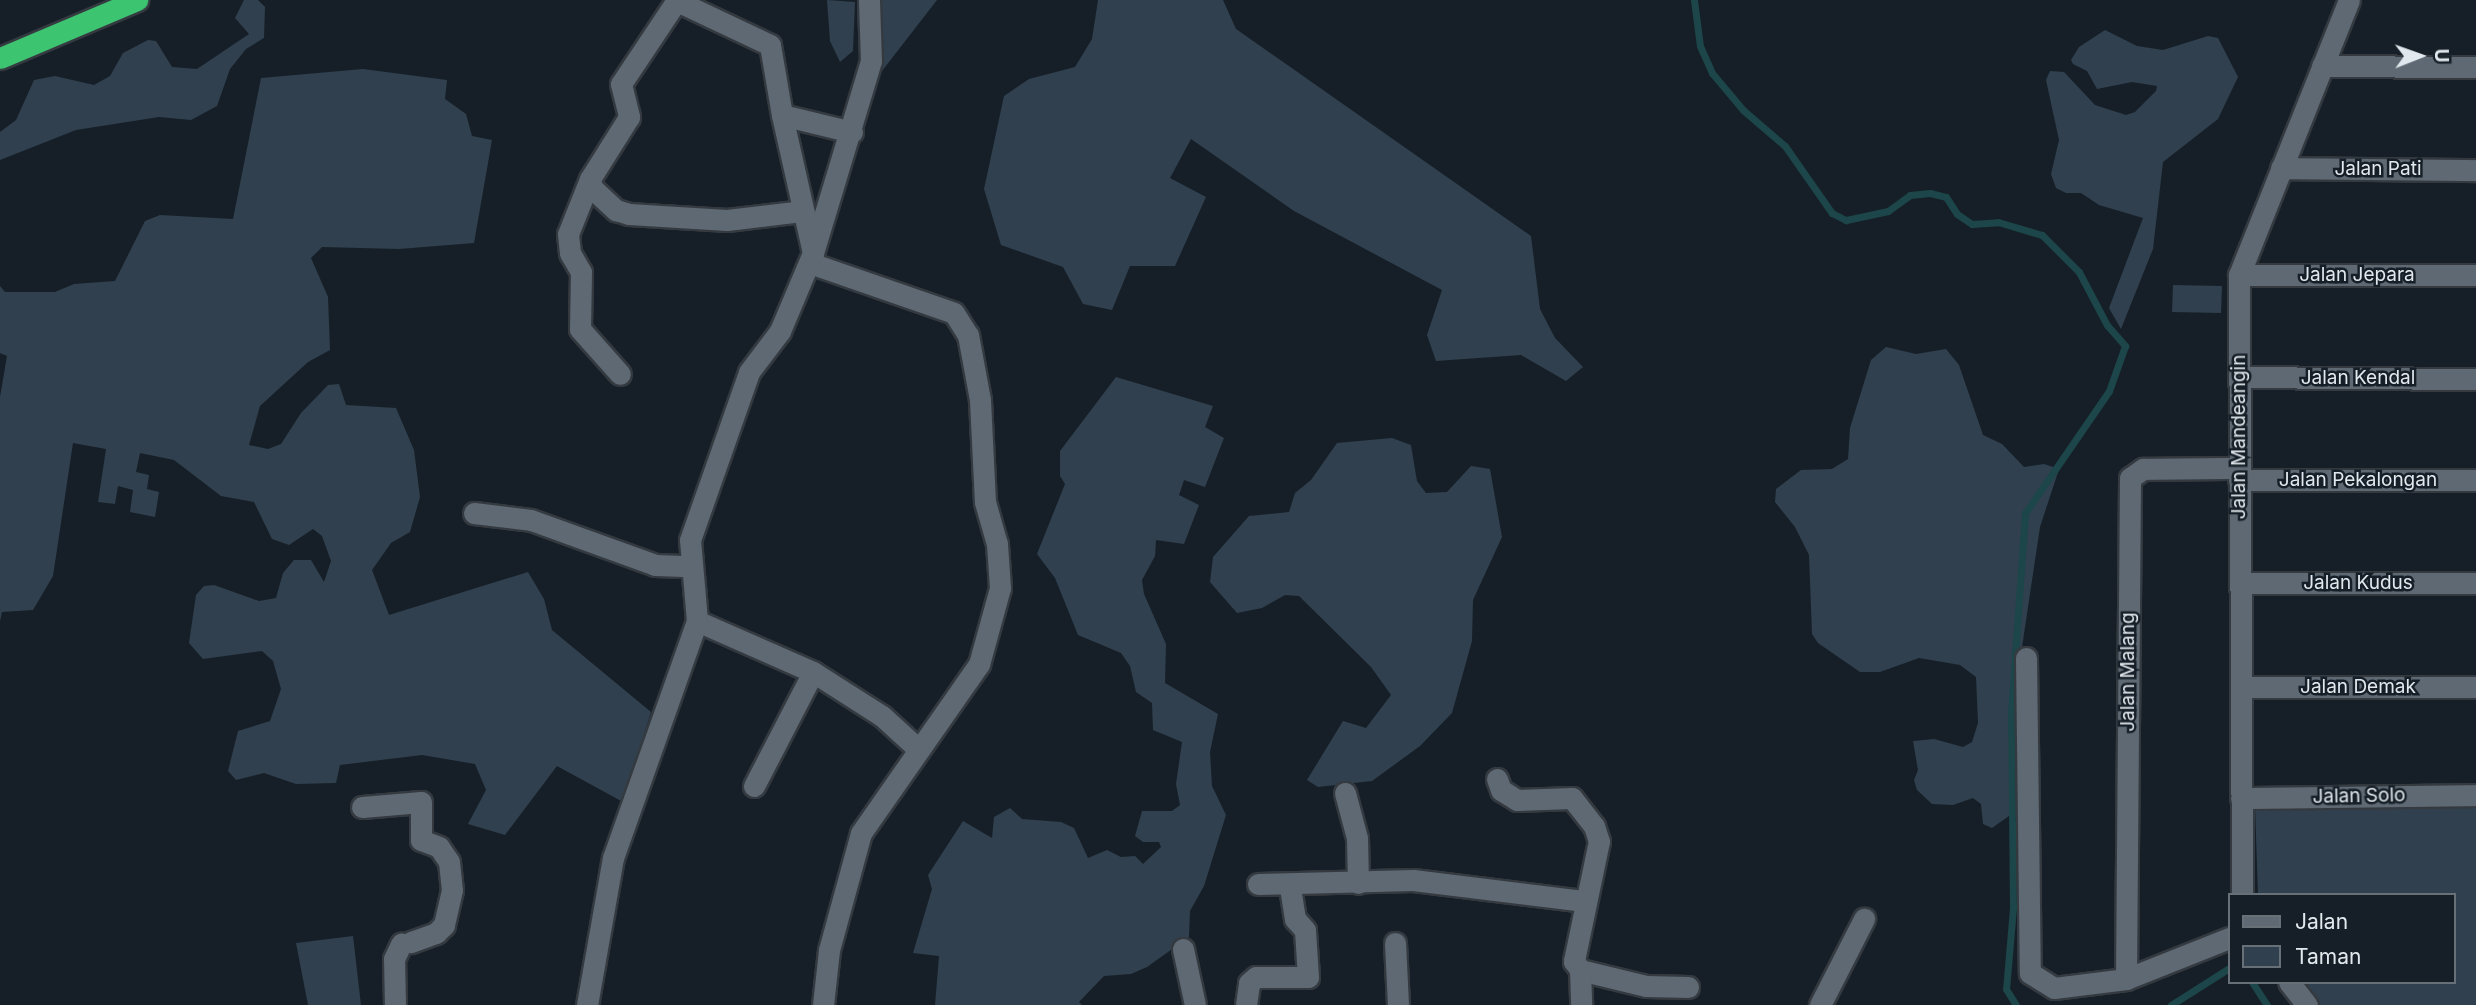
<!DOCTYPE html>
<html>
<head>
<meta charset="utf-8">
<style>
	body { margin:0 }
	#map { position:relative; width:2476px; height:1005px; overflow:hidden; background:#161f27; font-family:Inter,sans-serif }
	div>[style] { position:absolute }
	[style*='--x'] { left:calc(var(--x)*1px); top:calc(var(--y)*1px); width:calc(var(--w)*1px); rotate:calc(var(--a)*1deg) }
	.green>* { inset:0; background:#30404f }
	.stream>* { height:7px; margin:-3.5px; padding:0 3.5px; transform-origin:3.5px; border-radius:3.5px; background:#1c4649 }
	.roads { filter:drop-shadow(2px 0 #343a40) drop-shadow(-2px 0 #343a40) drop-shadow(0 2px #343a40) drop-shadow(0 -2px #343a40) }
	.street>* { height:21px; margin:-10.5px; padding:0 10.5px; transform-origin:10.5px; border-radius:10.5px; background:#5e6973 }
	.highway>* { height:21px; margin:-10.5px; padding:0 10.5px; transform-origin:10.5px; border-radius:10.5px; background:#3cc471 }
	span { translate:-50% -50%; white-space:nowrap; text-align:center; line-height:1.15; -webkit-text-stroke:5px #161f27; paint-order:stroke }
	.street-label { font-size:19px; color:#e2e9ee }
	.legend { position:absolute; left:2228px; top:893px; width:228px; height:91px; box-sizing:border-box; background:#161f27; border:2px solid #687077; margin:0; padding:9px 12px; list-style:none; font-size:21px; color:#e2e9ee }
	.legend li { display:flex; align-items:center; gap:14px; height:35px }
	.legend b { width:35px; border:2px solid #687077 }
	.north { position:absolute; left:2385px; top:21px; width:70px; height:70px; -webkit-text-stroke:5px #161f27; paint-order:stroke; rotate:89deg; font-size:19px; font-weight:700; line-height:28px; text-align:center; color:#e2e9ee }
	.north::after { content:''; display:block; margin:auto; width:24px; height:32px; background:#e2e9ee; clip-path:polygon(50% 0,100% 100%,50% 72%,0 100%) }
</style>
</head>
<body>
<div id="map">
	<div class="green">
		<div style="clip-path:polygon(244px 0,258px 0,265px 7px,264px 38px,246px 49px,230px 69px,217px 106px,191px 120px,159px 117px,76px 130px,0 160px,0 132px,16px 120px,34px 80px,55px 76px,94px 85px,110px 76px,123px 53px,148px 40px,156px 41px,172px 67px,197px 69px,249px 34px,235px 18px)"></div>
		<div style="clip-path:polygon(827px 0,855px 2px,853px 51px,840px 62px,830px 41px)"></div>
		<div style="clip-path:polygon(880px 0,937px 0,882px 71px,875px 70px)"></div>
		<div style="clip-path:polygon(1098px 0,1223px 0,1236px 29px,1531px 236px,1540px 309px,1555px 338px,1583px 367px,1566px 381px,1521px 355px,1436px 361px,1427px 335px,1442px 290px,1294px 211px,1191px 139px,1170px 178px,1206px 197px,1175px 266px,1130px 266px,1112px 310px,1083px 304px,1063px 267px,1001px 245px,984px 189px,1004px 96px,1029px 79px,1075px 67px,1092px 39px)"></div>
		<div style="clip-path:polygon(2105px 30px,2137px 46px,2163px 50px,2208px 36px,2218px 38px,2238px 77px,2218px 119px,2163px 162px,2153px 249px,2121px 329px,2109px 308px,2143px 218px,2099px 205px,2081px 193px,2066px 193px,2056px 188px,2051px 174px,2059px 140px,2046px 80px,2050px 71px,2064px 72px,2095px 105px,2126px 115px,2135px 112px,2156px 91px,2157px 86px,2132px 82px,2097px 89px,2087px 71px,2073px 64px,2071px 60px,2079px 47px)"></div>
		<div style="clip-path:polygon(363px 69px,447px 80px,445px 99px,466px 114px,472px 136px,492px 140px,474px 243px,399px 249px,322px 247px,311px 258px,328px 297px,330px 350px,308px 362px,260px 406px,249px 445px,268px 449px,281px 444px,301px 413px,328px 385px,339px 384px,346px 405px,396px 408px,414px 450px,420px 497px,410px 532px,391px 543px,372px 570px,389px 615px,528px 572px,544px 599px,552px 630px,651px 712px,623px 802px,557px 766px,505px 835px,468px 824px,486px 790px,475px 764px,422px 755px,340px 765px,336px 783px,296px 784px,264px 773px,236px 780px,228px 771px,238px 731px,270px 721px,281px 689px,273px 661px,262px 651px,203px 659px,189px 643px,196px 595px,204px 586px,214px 585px,259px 601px,276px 598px,283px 573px,294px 560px,311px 560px,324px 582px,331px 561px,322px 536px,313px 529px,289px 545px,272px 539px,254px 502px,221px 496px,174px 460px,140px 453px,136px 472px,149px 475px,147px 489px,159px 492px,155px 517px,130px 512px,133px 490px,118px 486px,115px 504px,98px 502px,106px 449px,73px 443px,53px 576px,33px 610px,2px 612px,0 621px,0 397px,7px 356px,0 353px,0 286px,5px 292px,55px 292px,74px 284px,115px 281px,145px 221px,160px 215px,233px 219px,261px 78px)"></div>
		<div style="clip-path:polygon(2173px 285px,2222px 286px,2221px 313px,2172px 312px)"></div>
		<div style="clip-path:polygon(1886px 347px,1916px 354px,1946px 349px,1959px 365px,1983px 435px,2002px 444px,2024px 467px,2044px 464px,2059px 469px,2040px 527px,2015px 694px,2016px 811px,1992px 828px,1983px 824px,1981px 804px,1973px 798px,1953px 805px,1932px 804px,1917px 790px,1914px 780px,1918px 770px,1913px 741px,1934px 739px,1963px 747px,1972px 742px,1978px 723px,1976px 677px,1960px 665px,1919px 658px,1880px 672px,1860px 672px,1818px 643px,1812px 634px,1809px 555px,1795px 527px,1775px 502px,1776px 489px,1801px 470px,1832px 469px,1848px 459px,1850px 428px,1871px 360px)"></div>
		<div style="clip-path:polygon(1116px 377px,1213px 406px,1205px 427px,1224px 438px,1205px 487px,1184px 480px,1179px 495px,1199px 505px,1184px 544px,1156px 540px,1155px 556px,1142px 580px,1144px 594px,1166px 644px,1165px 683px,1218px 714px,1210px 752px,1212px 786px,1226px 815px,1204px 886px,1190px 911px,1189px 937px,1147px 967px,1131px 974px,1104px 976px,1079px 1002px,1082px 1005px,935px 1005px,939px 956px,913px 953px,932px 889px,928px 875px,963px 821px,992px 838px,994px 817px,1010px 808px,1022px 819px,1061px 822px,1074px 828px,1088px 858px,1107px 850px,1121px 857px,1135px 856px,1143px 864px,1161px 847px,1159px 842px,1143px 842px,1135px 836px,1142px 811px,1172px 811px,1180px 805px,1176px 784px,1182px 742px,1153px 730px,1152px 703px,1136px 692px,1130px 666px,1121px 653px,1078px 635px,1055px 578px,1037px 554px,1065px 484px,1060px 476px,1060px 451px)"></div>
		<div style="clip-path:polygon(1392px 438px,1411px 445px,1417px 481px,1426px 493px,1447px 492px,1471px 466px,1490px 469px,1502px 537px,1473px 600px,1472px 641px,1452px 713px,1420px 746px,1372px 781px,1318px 787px,1307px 780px,1343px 721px,1366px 728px,1391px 695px,1371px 667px,1299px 596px,1285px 595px,1262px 608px,1237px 613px,1210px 582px,1213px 557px,1249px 516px,1289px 512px,1295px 493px,1311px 480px,1337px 443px)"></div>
		<div style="clip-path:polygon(2476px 805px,2476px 1005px,2318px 1005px,2301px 982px,2453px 982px,2453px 895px,2258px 895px,2255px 806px)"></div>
		<div style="clip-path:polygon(353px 936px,361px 1005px,308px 1005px,296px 943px)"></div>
	</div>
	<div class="stream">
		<div style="--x:1694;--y:0;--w:46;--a:82.6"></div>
		<div style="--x:1700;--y:46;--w:30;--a:66"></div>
		<div style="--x:1712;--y:73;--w:48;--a:50"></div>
		<div style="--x:1743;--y:110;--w:55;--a:40.6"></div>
		<div style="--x:1785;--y:146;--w:82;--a:55"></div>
		<div style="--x:1832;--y:213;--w:16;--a:27"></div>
		<div style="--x:1846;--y:220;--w:43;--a:-12.1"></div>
		<div style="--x:1888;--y:211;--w:27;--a:-36"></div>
		<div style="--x:1910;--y:195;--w:20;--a:-6"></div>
		<div style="--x:1930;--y:193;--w:16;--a:14"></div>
		<div style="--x:1946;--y:197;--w:20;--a:57"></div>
		<div style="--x:1957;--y:214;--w:18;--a:34"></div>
		<div style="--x:1972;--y:224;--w:26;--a:-4"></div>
		<div style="--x:1998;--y:222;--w:46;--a:16.5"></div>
		<div style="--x:2042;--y:235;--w:52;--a:45"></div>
		<div style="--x:2079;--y:272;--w:60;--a:62.2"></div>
		<div style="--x:2107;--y:325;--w:28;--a:49"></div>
		<div style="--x:2125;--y:346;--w:48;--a:109.6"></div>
		<div style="--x:2109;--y:391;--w:148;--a:124.5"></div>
		<div style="--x:2025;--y:513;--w:202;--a:94"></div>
		<div style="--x:2011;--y:715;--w:193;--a:89.4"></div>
		<div style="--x:2013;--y:908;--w:81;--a:94.9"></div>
		<div style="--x:2006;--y:989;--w:19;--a:58"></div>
		<div style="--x:2252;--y:982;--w:27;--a:57"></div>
		<div style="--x:2171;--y:1005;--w:69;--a:-32.5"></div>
	</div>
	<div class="roads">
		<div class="street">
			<div style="--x:677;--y:0;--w:101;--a:123.7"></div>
			<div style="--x:621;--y:84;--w:34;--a:76"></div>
			<div style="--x:629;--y:117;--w:73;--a:122.2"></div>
			<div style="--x:590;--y:179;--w:9;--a:77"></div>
			<div style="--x:592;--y:188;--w:33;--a:43"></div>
			<div style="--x:616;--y:210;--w:14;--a:17"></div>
			<div style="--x:629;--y:214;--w:98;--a:3.5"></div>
			<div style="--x:727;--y:220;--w:77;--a:-6.8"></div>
			<div style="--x:677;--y:1;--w:103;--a:25.3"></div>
			<div style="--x:770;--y:45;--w:71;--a:80.3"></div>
			<div style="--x:2322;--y:66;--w:154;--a:0.4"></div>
			<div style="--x:2281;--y:168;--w:195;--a:0.6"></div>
			<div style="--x:590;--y:179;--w:59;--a:111.8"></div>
			<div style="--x:568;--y:234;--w:19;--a:84"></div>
			<div style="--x:570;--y:253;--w:22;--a:60"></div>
			<div style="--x:581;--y:272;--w:57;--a:91"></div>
			<div style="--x:580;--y:329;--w:60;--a:48.4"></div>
			<div style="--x:813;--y:253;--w:141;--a:-102.7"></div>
			<div style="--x:782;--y:115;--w:72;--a:13.7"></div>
			<div style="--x:810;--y:263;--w:152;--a:19.1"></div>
			<div style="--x:954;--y:313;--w:26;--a:58"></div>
			<div style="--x:968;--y:335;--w:66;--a:79.5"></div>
			<div style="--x:980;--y:400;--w:102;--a:87.2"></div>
			<div style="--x:985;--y:502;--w:44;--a:74.1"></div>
			<div style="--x:997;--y:544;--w:44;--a:86.1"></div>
			<div style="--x:1000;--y:588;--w:79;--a:105.4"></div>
			<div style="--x:979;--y:664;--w:206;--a:124.9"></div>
			<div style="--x:861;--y:833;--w:121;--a:105.3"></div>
			<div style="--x:829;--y:950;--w:55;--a:96.2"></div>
			<div style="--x:2239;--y:275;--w:237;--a:0"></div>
			<div style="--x:2239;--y:377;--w:237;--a:0.5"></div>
			<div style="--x:2239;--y:480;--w:237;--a:0"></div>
			<div style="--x:474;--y:513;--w:57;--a:7"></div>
			<div style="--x:531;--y:520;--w:132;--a:19.9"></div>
			<div style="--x:655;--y:565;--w:34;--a:2"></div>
			<div style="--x:2240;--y:583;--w:236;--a:0"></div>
			<div style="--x:697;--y:621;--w:127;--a:23.7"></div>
			<div style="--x:813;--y:672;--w:82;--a:32.5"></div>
			<div style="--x:882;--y:716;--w:49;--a:42.5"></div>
			<div style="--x:2026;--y:658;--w:315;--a:89.3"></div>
			<div style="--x:2030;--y:973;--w:28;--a:32"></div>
			<div style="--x:2054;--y:988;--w:73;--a:-7.1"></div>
			<div style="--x:2126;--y:979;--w:111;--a:-21.7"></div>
			<div style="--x:2241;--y:687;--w:235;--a:0"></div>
			<div style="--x:1497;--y:779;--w:12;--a:70"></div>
			<div style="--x:1501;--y:790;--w:19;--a:32"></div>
			<div style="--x:1517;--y:800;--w:55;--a:-2.1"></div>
			<div style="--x:1572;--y:798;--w:36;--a:52"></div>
			<div style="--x:1594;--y:826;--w:16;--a:72"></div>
			<div style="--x:1599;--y:841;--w:123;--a:101.8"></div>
			<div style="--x:1574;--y:961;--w:11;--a:56"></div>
			<div style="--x:1580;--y:970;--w:68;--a:13.6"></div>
			<div style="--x:1646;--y:986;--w:42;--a:1.4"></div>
			<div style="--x:754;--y:786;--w:128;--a:-62.6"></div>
			<div style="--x:1345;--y:793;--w:47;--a:75.1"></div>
			<div style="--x:1357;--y:838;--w:45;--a:88.7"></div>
			<div style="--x:2241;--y:798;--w:235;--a:-0.7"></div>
			<div style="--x:362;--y:807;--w:59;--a:-4.8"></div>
			<div style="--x:421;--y:802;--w:38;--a:90"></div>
			<div style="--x:421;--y:840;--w:19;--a:21"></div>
			<div style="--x:439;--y:847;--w:18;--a:56"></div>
			<div style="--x:449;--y:862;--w:28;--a:84"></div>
			<div style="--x:452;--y:890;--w:36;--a:103"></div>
			<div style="--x:444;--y:925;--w:11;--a:135"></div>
			<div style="--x:436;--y:933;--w:27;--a:160"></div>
			<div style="--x:1258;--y:884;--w:155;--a:-1.5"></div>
			<div style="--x:1413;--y:880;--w:173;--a:7"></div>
			<div style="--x:2242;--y:895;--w:620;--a:-90.28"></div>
			<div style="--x:2239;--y:275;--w:296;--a:-68.2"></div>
			<div style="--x:1395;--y:943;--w:62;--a:87.2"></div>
			<div style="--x:1183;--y:949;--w:57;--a:77.9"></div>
			<div style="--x:1580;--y:970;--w:35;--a:88"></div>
			<div style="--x:2126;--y:979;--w:501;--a:-89.54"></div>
			<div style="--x:2130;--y:478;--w:16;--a:-35"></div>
			<div style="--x:2143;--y:469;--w:97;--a:-0.6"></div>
			<div style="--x:2289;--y:982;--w:29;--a:52"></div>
			<div style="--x:395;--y:1005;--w:46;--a:-91.2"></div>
			<div style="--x:394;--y:959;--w:17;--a:-65"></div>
			<div style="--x:587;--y:1005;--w:149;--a:-80"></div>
			<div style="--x:613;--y:858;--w:251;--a:-70.5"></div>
			<div style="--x:697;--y:621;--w:81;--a:-94.9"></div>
			<div style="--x:690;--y:540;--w:178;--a:-70.6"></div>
			<div style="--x:749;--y:372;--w:51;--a:-52.9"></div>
			<div style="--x:780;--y:331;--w:85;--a:-67.1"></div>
			<div style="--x:813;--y:253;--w:201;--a:-73.2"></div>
			<div style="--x:871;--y:61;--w:61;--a:-91.9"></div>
			<div style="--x:1246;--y:1005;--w:22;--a:-82"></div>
			<div style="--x:1249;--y:983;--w:9;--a:-41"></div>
			<div style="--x:1256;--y:977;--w:52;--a:0"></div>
			<div style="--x:1308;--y:977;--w:47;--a:-93.7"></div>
			<div style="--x:1305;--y:930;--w:15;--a:-132"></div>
			<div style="--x:1295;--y:919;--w:32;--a:-99"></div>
			<div style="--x:1820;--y:1005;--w:97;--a:-62.9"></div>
		</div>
		<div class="highway">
			<div style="--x:0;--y:58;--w:149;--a:-22.9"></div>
		</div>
	</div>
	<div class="street-label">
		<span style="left:2378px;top:169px">Jalan Pati</span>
		<span style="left:2357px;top:275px">Jalan Jepara</span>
		<span style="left:2358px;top:378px">Jalan Kendal</span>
		<span style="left:2239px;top:437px;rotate:-90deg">Jalan Mandeangin</span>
		<span style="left:2358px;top:480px">Jalan Pekalongan</span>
		<span style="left:2358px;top:583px">Jalan Kudus</span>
		<span style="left:2128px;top:672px;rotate:-90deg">Jalan Malang</span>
		<span style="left:2358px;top:687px">Jalan Demak</span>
		<span style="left:2359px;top:796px;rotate:-1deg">Jalan Solo</span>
	</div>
	<ul class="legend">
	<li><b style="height:9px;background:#5e6973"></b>Jalan</li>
	<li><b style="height:19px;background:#30404f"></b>Taman</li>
	</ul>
	<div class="north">U</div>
</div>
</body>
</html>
